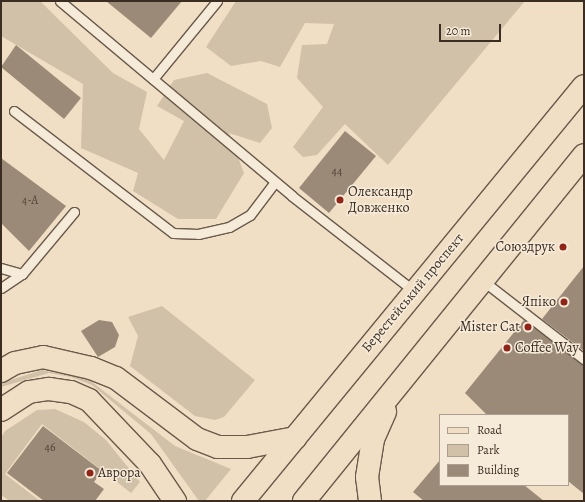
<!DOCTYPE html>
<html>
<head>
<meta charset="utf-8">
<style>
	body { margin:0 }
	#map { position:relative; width:585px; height:502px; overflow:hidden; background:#f1dfc5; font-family:Alegreya,serif }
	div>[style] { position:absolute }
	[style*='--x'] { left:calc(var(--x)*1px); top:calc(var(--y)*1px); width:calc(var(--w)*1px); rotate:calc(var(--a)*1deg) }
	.green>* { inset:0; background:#d2c1a9 }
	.building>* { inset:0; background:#9a8a77 }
	.roads { filter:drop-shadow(1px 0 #695a4b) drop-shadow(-1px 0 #695a4b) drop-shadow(0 1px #695a4b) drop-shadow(0 -1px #695a4b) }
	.service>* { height:9px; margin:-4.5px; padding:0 4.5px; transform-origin:4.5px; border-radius:4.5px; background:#f6ead9 }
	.primary>* { height:22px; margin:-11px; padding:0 11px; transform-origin:11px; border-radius:11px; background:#f1dfc5 }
	.dots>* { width:11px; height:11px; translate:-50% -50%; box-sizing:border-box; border:2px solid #f6ead9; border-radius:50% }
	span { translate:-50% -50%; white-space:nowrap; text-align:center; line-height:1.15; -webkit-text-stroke:3px #f6ead9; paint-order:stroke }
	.number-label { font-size:12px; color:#544437 }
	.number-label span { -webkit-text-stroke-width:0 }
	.poi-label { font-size:14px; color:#3c2d22 }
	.left { translate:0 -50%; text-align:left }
	.right { translate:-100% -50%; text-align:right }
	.street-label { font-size:14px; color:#3c2d22 }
	.frame { position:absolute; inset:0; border:2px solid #3c2d22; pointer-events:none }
	.legend { position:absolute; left:439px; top:414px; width:130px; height:72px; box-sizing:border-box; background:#f6ead9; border:1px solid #ac9e90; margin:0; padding:5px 7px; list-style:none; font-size:12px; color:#3c2d22 }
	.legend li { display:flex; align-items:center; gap:8px; height:20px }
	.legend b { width:20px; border:1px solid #ac9e90 }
	.scale { position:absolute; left:439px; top:24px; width:62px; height:18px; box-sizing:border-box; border:2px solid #3c2d22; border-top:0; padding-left:5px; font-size:12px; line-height:14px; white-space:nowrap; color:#3c2d22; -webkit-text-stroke:3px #f6ead9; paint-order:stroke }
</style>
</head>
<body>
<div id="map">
	<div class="green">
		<div style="clip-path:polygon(1px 1px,40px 1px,113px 73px,147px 92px,139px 129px,164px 160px,184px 121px,157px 106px,174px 80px,207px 73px,267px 104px,272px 128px,260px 143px,229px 133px,244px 173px,216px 219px,178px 219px,133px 191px,138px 173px,81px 148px,83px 84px,1px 36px)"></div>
		<div style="clip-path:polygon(236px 1px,525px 1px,388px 165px,345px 124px,317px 155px,303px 157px,293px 147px,323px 107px,297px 78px,302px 45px,327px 44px,334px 24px,305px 23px,280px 67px,261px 61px,231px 66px,206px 47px)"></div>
		<div style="clip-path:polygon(162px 306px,255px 380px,224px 417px,215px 420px,195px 416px,130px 366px,138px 336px,128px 317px)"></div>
		<div style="clip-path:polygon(42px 370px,88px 379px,175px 446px,231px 469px,205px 501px,199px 501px,151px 434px,92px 385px,71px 377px,49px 373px,1px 387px,1px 383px)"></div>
		<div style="clip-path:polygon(55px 409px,84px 422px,106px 440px,140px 482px,131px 493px,42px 424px,5px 474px,40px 501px,10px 501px,1px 495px,1px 438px,5px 431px,37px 410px)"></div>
	</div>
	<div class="building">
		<div style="clip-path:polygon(106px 1px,182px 1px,151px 38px)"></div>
		<div style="clip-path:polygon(16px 45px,81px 98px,64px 119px,1px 67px)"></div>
		<div style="clip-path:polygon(345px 131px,376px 156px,329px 213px,299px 188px)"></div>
		<div style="clip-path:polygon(1px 158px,66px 206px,29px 251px,1px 223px)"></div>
		<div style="clip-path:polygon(584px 266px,584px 351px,542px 319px)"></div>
		<div style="clip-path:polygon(99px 320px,112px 322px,119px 335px,115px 347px,98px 357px,81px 331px)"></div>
		<div style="clip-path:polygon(524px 320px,584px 365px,584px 494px,568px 481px,568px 415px,487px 415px,465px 393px)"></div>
		<div style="clip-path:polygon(43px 426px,102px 471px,94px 482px,104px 489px,95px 501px,44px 501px,7px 473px)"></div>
		<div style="clip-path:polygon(440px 460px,440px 485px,524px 485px,544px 501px,424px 501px,413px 492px)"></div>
	</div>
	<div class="roads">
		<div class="service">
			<div style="--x:60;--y:1;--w:303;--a:40"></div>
			<div style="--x:292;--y:196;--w:155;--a:37.9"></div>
			<div style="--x:153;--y:79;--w:101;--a:-50.6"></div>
			<div style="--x:14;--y:111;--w:200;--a:37.5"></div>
			<div style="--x:173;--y:233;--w:25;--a:2"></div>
			<div style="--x:198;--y:234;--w:32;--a:-13"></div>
			<div style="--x:229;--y:227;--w:24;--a:-30"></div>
			<div style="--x:250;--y:215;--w:41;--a:-52.9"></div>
			<div style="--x:1;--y:268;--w:22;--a:16"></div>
			<div style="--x:482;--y:280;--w:129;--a:37.8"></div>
			<div style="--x:1;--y:288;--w:25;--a:-34"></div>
			<div style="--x:22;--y:274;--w:81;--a:-50"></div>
		</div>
		<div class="primary">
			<div style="--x:1;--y:371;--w:16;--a:-30"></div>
			<div style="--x:15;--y:363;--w:29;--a:-12"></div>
			<div style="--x:43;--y:357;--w:49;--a:12.9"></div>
			<div style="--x:91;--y:368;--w:27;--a:22"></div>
			<div style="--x:116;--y:378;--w:101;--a:37"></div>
			<div style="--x:197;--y:439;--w:22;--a:21"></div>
			<div style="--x:218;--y:447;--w:29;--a:0"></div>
			<div style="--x:247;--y:447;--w:49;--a:-10.6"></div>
			<div style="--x:1;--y:410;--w:33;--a:-33"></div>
			<div style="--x:29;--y:392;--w:20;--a:-9"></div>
			<div style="--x:49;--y:389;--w:22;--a:8"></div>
			<div style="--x:71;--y:392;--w:20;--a:24"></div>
			<div style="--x:89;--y:400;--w:88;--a:46.4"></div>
			<div style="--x:150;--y:464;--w:45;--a:56"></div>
			<div style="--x:243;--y:501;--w:537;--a:-50.59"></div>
			<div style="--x:304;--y:501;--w:445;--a:-51"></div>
			<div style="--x:370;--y:501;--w:24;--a:-97"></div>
			<div style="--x:367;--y:477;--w:38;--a:-81"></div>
			<div style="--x:373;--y:439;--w:30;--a:-66"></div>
		</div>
	</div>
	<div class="dots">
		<div style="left:340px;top:200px;background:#8f2418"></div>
		<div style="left:563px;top:247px;background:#8f2418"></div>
		<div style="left:564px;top:302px;background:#8f2418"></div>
		<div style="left:528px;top:327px;background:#8f2418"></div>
		<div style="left:507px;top:348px;background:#8f2418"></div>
		<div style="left:90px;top:473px;background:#8f2418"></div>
	</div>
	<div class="number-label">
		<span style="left:337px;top:172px">44</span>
		<span style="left:30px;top:201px">4-А</span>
		<span style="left:50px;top:448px">46</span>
	</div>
	<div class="poi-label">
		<span class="left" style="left:348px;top:200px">Олександр<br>Довженко</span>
		<span class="right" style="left:555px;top:247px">Союздрук</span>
		<span class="right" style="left:556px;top:302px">Япіко</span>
		<span class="right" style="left:520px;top:327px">Mister Cat</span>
		<span class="left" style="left:515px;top:348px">Coffee Way</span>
		<span class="left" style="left:98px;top:473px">Аврора</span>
	</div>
	<div class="street-label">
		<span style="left:413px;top:293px;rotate:-50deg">Берестейський проспект</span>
	</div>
	<div class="frame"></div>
	<ul class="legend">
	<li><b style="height:5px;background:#f1dfc5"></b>Road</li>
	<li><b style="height:11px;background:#d2c1a9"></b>Park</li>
	<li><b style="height:11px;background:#9a8a77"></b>Building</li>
	</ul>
	<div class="scale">20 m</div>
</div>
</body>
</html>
